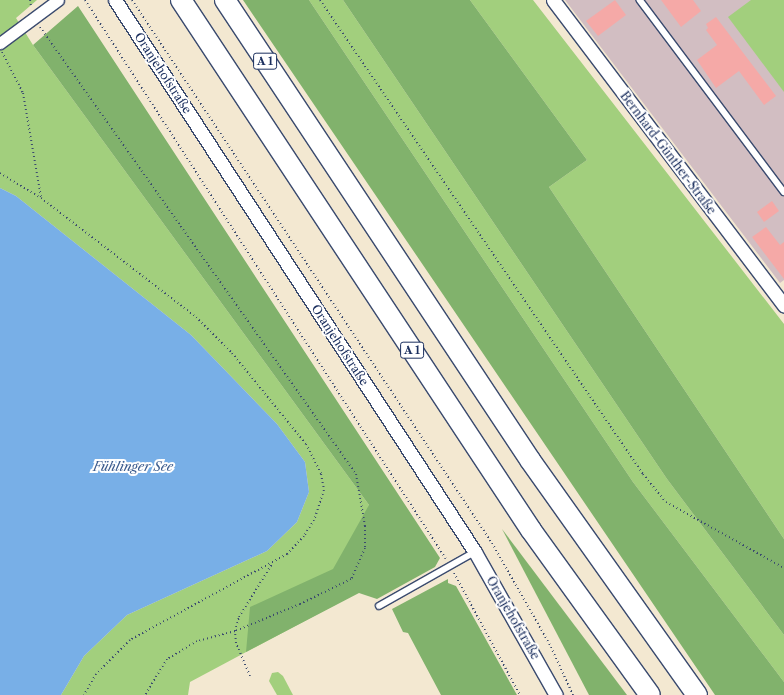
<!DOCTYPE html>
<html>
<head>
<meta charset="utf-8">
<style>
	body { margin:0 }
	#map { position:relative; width:784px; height:695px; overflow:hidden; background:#f3e8d1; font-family:"Libre Caslon Text",serif }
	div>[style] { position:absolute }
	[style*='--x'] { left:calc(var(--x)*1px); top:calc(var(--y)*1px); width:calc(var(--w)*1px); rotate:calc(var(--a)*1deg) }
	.industrial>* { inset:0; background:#d2bec2 }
	.green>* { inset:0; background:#a2cf7d }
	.forest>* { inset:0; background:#81b26c }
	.water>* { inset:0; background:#78afe7 }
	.building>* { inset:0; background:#f5a9a7 }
	.path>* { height:2px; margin-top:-1px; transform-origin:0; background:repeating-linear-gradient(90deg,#3b4b6f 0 1px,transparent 0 4px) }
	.roads { filter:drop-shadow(1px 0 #3b4b6f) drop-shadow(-1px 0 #3b4b6f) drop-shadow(0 1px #3b4b6f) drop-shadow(0 -1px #3b4b6f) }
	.service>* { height:5.5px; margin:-2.75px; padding:0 2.75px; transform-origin:2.75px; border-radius:2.75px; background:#fff }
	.minor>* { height:11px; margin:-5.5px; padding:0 5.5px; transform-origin:5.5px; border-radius:5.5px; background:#fff }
	.tertiary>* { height:13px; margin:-6.5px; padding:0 6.5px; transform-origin:6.5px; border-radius:6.5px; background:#fff }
	.motorway>* { height:20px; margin:-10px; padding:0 10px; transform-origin:10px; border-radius:10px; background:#fff }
	span { translate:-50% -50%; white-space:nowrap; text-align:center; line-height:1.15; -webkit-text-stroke:4px #fff; paint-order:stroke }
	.shield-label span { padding:1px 3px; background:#fff; border:1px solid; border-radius:3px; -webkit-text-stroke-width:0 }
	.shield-label { font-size:11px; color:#1b2f5e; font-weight:700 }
	.street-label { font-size:12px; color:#1b2f5e }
	.water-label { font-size:13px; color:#3c5c8e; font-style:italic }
</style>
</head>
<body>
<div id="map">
	<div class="industrial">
		<div style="clip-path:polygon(565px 0,784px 0,784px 280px,780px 283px)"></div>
	</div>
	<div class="green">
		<div style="clip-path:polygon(0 0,37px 0,16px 18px,33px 45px,369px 505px,359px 592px,190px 682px,188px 695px,61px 695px,84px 656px,127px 615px,267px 551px,297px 522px,309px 492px,305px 462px,277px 424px,191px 335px,16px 196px,0 188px)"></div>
		<div style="clip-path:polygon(309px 0,343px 0,667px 479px,784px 635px,784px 682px,633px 482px)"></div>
		<div style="clip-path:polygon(470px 0,533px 0,784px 324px,784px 539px,549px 187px,587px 160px)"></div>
		<div style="clip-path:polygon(751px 0,784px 0,784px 92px,728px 17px)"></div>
		<div style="clip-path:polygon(278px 672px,283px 676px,293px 695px,277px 695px,269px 681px,272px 673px)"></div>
	</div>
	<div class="forest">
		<div style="clip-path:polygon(243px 0,309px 0,633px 482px,784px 682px,784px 695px,715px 695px)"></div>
		<div style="clip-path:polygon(343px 0,470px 0,587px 160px,549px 187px,784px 539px,784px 635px,667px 479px)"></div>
		<div style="clip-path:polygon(78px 6px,440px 558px,435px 567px,377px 599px,359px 593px,246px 652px,250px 607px,333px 569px,369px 505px,33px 45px)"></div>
		<div style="clip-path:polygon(502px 529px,627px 695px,589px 695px)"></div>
		<div style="clip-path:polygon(448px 579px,448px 583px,456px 586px,517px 695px,441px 695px,408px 633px,403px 632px,392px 609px)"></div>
	</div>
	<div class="water">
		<div style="clip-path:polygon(0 188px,16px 196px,191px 335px,277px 424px,305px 462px,309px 492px,297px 522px,267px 551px,127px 615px,84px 656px,61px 695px,0 695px)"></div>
	</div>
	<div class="building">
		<div style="clip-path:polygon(615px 0,626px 15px,598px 36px,586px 21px)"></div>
		<div style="clip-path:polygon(661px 0,693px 0,701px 11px,681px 27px)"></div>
		<div style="clip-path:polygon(716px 17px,776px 96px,764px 105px,739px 71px,716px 88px,697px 60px,717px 45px,706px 30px,708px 28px,706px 24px)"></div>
		<div style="clip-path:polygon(772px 201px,779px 211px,764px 222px,757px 212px)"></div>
		<div style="clip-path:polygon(766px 227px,780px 245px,784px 242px,784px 279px,752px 237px)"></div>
	</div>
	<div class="path">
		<div style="--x:30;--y:0;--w:6;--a:81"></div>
		<div style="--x:85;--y:0;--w:665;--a:57.15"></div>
		<div style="--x:132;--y:0;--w:651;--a:56.46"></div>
		<div style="--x:492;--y:543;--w:120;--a:60.4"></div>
		<div style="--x:551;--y:647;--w:53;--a:65.4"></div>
		<div style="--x:320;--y:0;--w:574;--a:55.73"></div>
		<div style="--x:643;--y:474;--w:36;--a:51"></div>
		<div style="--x:666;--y:502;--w:135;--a:29.2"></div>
		<div style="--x:40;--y:27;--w:547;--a:54.74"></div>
		<div style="--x:356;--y:474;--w:53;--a:80.2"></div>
		<div style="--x:365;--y:526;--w:22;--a:90"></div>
		<div style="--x:365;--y:548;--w:34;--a:114"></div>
		<div style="--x:351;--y:579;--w:57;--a:153.9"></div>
		<div style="--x:300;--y:604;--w:70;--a:157.4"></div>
		<div style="--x:235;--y:631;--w:39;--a:165"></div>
		<div style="--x:197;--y:641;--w:35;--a:149"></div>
		<div style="--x:167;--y:659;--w:42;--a:121.4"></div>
		<div style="--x:2;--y:52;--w:46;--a:62.9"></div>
		<div style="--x:23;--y:93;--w:106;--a:80.2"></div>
		<div style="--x:0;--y:173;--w:48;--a:31.4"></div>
		<div style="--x:41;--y:198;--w:195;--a:37.5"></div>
		<div style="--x:196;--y:317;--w:51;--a:45"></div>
		<div style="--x:232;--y:353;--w:117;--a:50.9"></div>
		<div style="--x:306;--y:444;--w:34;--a:63"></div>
		<div style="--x:321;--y:474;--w:16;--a:79"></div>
		<div style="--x:324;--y:490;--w:32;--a:108"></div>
		<div style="--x:314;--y:520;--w:19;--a:122"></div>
		<div style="--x:304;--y:536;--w:25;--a:133"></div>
		<div style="--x:287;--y:554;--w:179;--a:151.3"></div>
		<div style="--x:130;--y:640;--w:48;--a:135"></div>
		<div style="--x:96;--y:674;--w:24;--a:120"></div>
		<div style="--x:454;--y:573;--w:139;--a:61.6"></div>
		<div style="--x:250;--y:676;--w:36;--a:-113"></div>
		<div style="--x:236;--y:643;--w:12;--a:-95"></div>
		<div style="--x:235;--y:631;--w:15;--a:-74"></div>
		<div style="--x:239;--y:617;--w:62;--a:-58.1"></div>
	</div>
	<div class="roads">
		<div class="service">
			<div style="--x:640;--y:0;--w:240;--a:53.1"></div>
			<div style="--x:379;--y:606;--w:110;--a:-29.4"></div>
		</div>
		<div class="minor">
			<div style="--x:0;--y:43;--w:72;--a:-36.6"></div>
		</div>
		<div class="tertiary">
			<div style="--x:115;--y:0;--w:659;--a:56.89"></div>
			<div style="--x:475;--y:552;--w:164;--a:60.5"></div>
			<div style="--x:553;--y:0;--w:383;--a:52.9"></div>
		</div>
		<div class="motorway">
			<div style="--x:181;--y:0;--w:635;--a:56.56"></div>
			<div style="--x:531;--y:530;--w:203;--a:54.2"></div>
			<div style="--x:225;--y:0;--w:552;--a:56.45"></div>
			<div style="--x:530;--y:460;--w:288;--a:54.6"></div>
		</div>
	</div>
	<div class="shield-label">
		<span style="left:265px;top:61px">A 1</span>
		<span style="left:412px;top:350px">A 1</span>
	</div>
	<div class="street-label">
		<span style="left:163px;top:73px;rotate:57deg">Oranjehofstraße</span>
		<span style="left:668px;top:153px;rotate:53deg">Bernhard-Günther-Straße</span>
		<span style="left:340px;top:345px;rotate:57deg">Oranjehofstraße</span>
		<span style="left:513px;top:618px;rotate:60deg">Oranjehofstraße</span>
	</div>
	<div class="water-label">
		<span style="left:133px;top:466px">Fühlinger See</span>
	</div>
</div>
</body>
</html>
